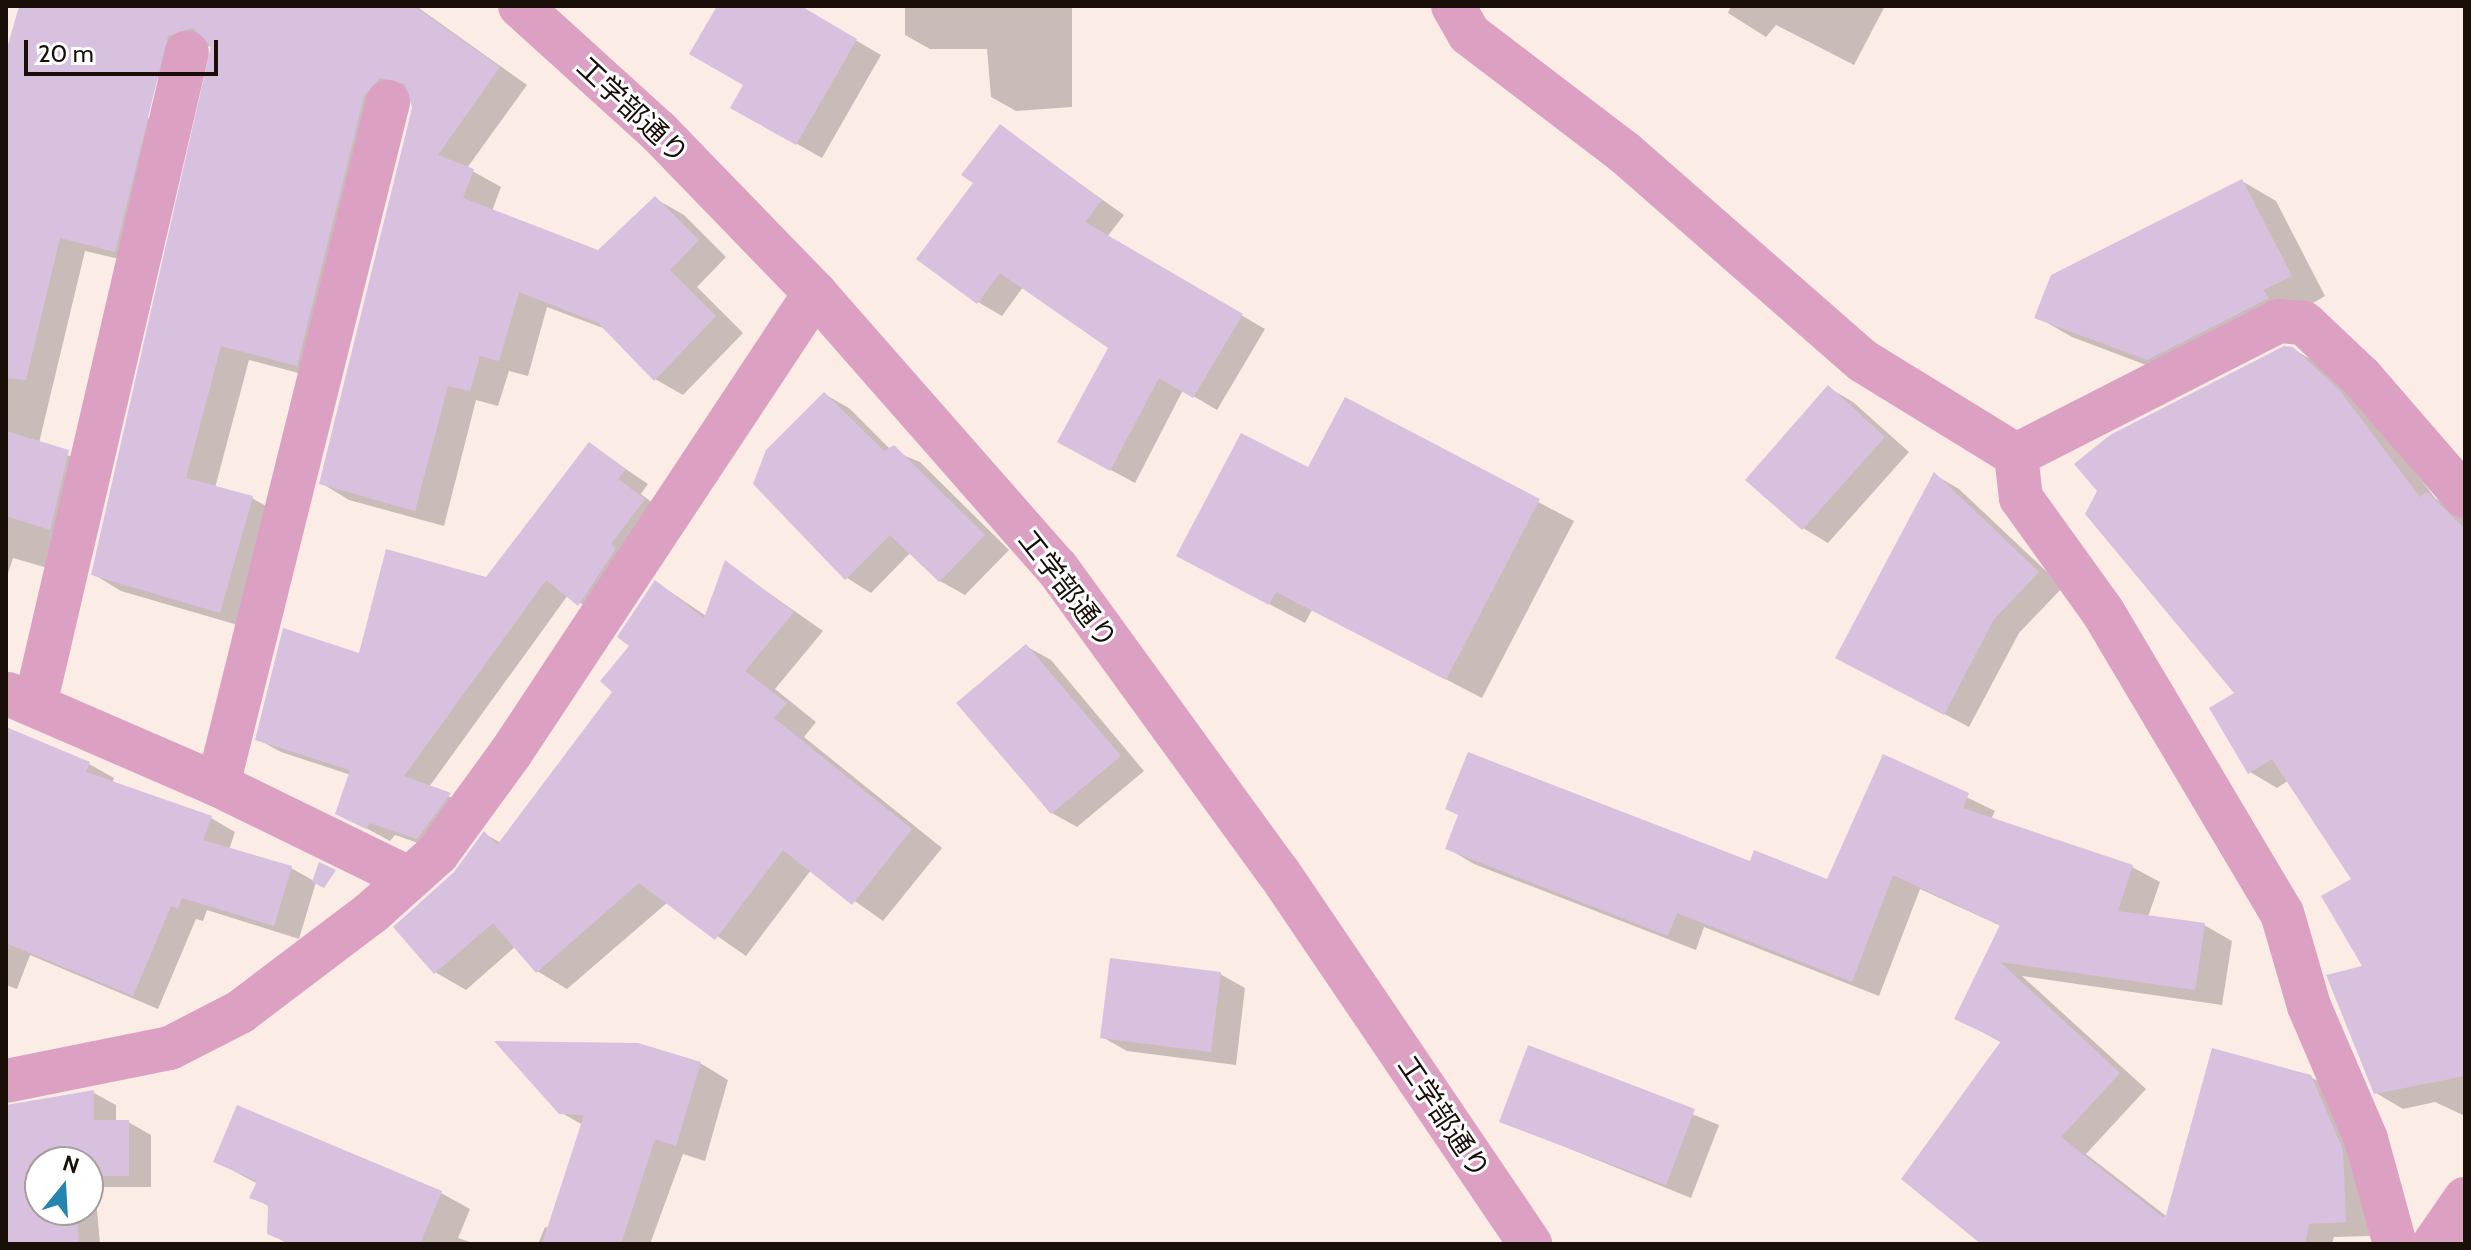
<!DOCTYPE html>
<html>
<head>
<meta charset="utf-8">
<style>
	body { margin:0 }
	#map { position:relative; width:2471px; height:1250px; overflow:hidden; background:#fcece6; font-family:Cabin,"Noto Sans JP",sans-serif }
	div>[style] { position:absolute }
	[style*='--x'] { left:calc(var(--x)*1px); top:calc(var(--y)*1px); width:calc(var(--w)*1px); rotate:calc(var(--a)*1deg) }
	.shadow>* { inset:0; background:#0003 }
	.building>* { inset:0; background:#d8c1df }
	.minor>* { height:44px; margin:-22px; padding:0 22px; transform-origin:22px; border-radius:22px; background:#dca0c2 }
	.tertiary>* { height:44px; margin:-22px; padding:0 22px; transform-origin:22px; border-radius:22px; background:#dca0c2 }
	span { translate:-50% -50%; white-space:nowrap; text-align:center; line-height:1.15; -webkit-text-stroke:6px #fff; paint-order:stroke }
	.street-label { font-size:28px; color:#1a0e09 }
	.frame { position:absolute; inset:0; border:8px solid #1a0e09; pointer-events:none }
	.north { position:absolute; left:24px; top:1146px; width:80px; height:80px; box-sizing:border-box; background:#fff; border:2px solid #a39f9d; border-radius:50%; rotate:18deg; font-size:22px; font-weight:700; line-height:32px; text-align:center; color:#1a0e09 }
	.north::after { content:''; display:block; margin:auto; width:28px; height:36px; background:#2585b0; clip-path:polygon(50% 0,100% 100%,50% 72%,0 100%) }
	.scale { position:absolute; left:24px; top:40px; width:194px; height:36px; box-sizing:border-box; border:4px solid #1a0e09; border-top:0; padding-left:10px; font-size:24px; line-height:28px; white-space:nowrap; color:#1a0e09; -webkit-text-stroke:6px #fff; paint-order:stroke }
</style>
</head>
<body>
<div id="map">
	<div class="shadow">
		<div style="clip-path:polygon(29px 6px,416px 6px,527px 85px,467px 168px,501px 187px,492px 211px,599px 252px,656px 199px,684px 215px,726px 257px,697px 287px,743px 333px,683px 395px,655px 379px,608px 330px,547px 307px,528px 376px,509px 371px,498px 406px,476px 400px,444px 526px,349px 500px,321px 483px,414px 108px,410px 94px,325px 380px,249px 360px,215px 488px,252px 498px,280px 514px,248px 628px,121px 591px,93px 574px,214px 57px,210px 46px,197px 50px,184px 93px)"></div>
		<div style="clip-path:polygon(720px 6px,797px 6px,881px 55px,822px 158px,732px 107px,745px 84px)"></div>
		<div style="clip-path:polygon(905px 6px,1072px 6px,1072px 107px,1016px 111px,991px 97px,987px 49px,930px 49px,905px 35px)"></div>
		<div style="clip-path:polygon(1731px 6px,1885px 6px,1854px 65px,1776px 25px,1766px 37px,1728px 13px)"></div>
		<div style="clip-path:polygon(6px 83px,146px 117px,171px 131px,140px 264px,85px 251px,39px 443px,93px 466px,68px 574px,13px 558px,6px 580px)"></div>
		<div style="clip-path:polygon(1000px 127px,1124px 215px,1107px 237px,1265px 329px,1217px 410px,1183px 390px,1135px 483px,1083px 455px,1110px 348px,1023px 287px,1002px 316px,978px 302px,976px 183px)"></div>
		<div style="clip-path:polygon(2242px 181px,2276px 201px,2325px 296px,2183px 379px,2072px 337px,2037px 317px)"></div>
		<div style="clip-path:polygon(2293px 349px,2321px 365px,2367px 409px,2435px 498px,2465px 519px,2465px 1116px,2435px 1102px,2403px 1109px,2376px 1093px,2354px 880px,2289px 780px,2277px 788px,2250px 772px,2237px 693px)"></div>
		<div style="clip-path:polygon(1829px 388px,1853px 402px,1909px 452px,1828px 543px,1803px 528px)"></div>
		<div style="clip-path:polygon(824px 394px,849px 408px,891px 450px,920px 462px,1009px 550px,965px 595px,940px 581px,911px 552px,871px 593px,847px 578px)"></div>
		<div style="clip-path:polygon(1346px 400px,1574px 521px,1482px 698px,1312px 610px,1305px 623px,1214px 575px,1309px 470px)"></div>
		<div style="clip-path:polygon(590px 445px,648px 484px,641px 494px,667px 514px,602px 617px,568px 595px,429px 787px,473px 808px,441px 851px,395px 835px,390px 841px,338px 813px,351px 775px,281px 752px,257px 739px,360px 655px,487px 579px)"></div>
		<div style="clip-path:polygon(1935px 475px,1959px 489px,2063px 587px,2019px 633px,1969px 727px,1863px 671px)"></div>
		<div style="clip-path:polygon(726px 563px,823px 631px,775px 689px,816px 722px,804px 737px,942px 848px,883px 921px,811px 870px,746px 956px,668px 902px,567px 989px,537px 971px,516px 946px,466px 990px,435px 972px,455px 874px,485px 834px,501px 843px,615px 691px,656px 582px,706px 616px)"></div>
		<div style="clip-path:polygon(1026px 646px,1051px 660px,1144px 771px,1077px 827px,1052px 813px)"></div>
		<div style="clip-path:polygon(6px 729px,89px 764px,114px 778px,112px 784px,211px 818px,235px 832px,229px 850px,291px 868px,316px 882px,299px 939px,207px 910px,203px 921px,196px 919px,158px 1009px,30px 955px,17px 989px,6px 985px)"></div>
		<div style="clip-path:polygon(1884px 757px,1995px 811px,1991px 819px,2132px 867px,2160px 882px,2148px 917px,2204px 925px,2232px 941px,2222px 1005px,2022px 976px,2146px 1089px,2086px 1154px,2166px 1216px,2143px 1244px,1985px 1244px,2002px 1043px,1957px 1018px,2001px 926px,1920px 889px,1879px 996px,1704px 927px,1696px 950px,1474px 864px,1447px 848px,1751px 864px,1828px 881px)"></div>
		<div style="clip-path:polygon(1220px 974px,1245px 988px,1236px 1065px,1127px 1051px,1102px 1037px)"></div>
		<div style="clip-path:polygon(1530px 1048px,1719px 1125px,1691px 1198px,1501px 1121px)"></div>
		<div style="clip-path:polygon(700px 1063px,728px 1080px,705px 1161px,683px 1154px,650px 1244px,538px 1244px,545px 1227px,549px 1228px,583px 1125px,560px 1112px)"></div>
		<div style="clip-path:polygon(2311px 1077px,2336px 1092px,2370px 1236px,2334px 1237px,2332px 1244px,2165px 1244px)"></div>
		<div style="clip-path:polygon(evenodd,94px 1093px,116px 1105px,116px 1122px,128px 1122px,151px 1135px,151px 1187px,95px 1187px,100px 1244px,8px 1244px,6px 1107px,94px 1093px,40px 1162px,88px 1162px,88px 1210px,40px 1210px,40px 1162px)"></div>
		<div style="clip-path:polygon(215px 1161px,441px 1193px,470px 1209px,458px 1238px,476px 1244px,288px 1244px,269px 1233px,270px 1207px,252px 1197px,258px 1184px)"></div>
	</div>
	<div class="building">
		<div style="clip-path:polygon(19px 6px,414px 6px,500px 67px,438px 155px,474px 169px,463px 198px,598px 250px,655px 196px,699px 240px,670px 270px,716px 316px,654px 381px,598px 323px,519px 292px,499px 361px,480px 356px,470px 391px,448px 386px,415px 511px,319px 484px,412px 108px,405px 84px,380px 78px,364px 96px,297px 366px,221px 346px,186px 478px,253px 496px,220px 613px,91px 575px,211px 46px,193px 28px,168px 36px,115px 252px,60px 238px,26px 380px,6px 378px,6px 52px)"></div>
		<div style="clip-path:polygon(717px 6px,801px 6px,857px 39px,796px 145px,730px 108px,743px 85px,689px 54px)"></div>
		<div style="clip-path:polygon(1000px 124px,1102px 200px,1085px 222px,1243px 314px,1193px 398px,1159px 378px,1110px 471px,1057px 442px,1108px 348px,1000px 273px,977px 304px,916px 259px,973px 183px,961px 175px)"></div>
		<div style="clip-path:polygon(2242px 179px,2292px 276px,2263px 290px,2269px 298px,2147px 360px,2034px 318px,2051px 275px)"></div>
		<div style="clip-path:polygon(2284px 346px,2293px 347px,2340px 391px,2420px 497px,2427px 492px,2465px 529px,2465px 1076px,2374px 1094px,2326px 975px,2362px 966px,2321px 896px,2351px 879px,2272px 759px,2248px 774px,2209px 708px,2234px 693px,2085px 514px,2097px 491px,2074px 464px,2110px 435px)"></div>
		<div style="clip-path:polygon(1828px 385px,1885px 437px,1802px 530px,1745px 480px)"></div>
		<div style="clip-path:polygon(824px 392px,884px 451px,894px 445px,985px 535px,939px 582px,890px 535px,845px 580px,753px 484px,766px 450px)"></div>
		<div style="clip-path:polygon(1345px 397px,1540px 499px,1446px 680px,1276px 592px,1269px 605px,1176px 556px,1241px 433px,1308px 467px)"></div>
		<div style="clip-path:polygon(6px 431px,69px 450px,50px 530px,6px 516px)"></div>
		<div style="clip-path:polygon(589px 442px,626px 469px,618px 479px,645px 499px,611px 544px,616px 548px,578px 606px,546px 580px,404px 776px,451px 793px,417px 839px,370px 823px,366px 829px,335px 814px,350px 770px,255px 740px,283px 628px,359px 653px,386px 549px,486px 577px)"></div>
		<div style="clip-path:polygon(1934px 472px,2039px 572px,1994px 619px,1944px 715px,1835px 658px)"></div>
		<div style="clip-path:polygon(725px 560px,794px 612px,745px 671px,787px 703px,774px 718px,912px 829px,852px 905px,783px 850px,715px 940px,639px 883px,536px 973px,493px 923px,434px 974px,393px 927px,454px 872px,484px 831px,497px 845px,612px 692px,600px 681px,629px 646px,617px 637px,655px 580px,704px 618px)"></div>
		<div style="clip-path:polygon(1026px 644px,1121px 756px,1051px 814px,956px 703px)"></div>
		<div style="clip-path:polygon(6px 727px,90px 762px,86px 772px,212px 816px,203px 840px,292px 866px,274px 926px,182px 898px,178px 909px,171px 906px,133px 996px,6px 943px)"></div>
		<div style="clip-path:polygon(1468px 752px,1750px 861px,1754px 850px,1827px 879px,1883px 754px,1969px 793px,1963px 808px,2133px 865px,2118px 911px,2205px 923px,2195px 990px,2000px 962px,2120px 1073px,2061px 1137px,2165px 1219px,2212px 1048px,2311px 1075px,2343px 1150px,2346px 1222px,2309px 1224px,2305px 1244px,1981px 1244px,1901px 1179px,2001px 1041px,1954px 1019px,2000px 925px,1893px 875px,1852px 982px,1677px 913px,1668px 936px,1445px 849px,1458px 815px,1445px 809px)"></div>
		<div style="clip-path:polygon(319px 862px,336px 870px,324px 888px,312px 882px)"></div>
		<div style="clip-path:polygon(1110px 958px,1221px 972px,1211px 1052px,1100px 1038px)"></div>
		<div style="clip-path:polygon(494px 1041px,638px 1043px,701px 1062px,676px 1146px,655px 1139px,621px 1244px,542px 1244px,584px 1115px,559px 1114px)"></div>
		<div style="clip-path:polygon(1528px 1045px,1695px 1109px,1666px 1185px,1499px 1122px)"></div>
		<div style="clip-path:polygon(94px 1090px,94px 1120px,129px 1120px,129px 1176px,88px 1176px,88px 1162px,40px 1162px,40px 1210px,76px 1210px,79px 1244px,6px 1244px,6px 1105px)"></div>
		<div style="clip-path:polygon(237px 1105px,442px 1191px,420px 1244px,291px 1244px,267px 1234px,268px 1205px,249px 1198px,257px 1181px,213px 1162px)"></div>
	</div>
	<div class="minor">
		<div style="--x:1453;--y:6;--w:32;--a:60"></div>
		<div style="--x:1469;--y:34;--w:195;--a:37.3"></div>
		<div style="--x:1624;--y:152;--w:317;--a:41.2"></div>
		<div style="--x:1863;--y:361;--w:180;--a:31.6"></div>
		<div style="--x:2016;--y:455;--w:43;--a:83.4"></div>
		<div style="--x:2021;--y:498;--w:140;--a:54.3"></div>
		<div style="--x:2103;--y:612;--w:350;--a:59.3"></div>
		<div style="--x:2282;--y:913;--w:97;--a:73.8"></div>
		<div style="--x:2309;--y:1006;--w:145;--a:66.8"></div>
		<div style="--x:2366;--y:1139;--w:109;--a:74.6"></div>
		<div style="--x:2016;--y:455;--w:295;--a:-27"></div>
		<div style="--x:2279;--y:321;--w:25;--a:5"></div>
		<div style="--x:2304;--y:323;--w:80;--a:43.5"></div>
		<div style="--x:2362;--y:378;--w:157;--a:49.1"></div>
		<div style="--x:8;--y:694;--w:229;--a:23.4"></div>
		<div style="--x:218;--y:785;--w:212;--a:26"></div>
		<div style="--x:35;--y:705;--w:670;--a:-76.9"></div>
		<div style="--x:218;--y:785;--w:704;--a:-76.02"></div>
		<div style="--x:6;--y:1081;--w:167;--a:-11.4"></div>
		<div style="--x:170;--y:1048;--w:79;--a:-27.2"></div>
		<div style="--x:240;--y:1012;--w:164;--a:-37.1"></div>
		<div style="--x:371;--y:913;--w:89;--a:-41.8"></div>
		<div style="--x:437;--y:854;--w:124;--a:-53.9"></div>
		<div style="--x:510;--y:754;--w:553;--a:-56.51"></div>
		<div style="--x:2434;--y:1244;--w:55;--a:-55.4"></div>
	</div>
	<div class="tertiary">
		<div style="--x:520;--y:6;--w:188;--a:42.2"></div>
		<div style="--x:659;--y:132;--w:224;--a:45.9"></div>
		<div style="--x:815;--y:293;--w:366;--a:48.7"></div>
		<div style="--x:1057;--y:568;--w:377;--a:54"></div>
		<div style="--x:1279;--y:873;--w:448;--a:55.9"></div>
	</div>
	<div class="street-label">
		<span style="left:633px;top:110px;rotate:43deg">工学部通り</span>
		<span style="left:1068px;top:589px;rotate:52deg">工学部通り</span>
		<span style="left:1444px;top:1117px;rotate:56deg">工学部通り</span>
	</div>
	<div class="frame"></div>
	<div class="north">N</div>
	<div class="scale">20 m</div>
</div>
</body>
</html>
